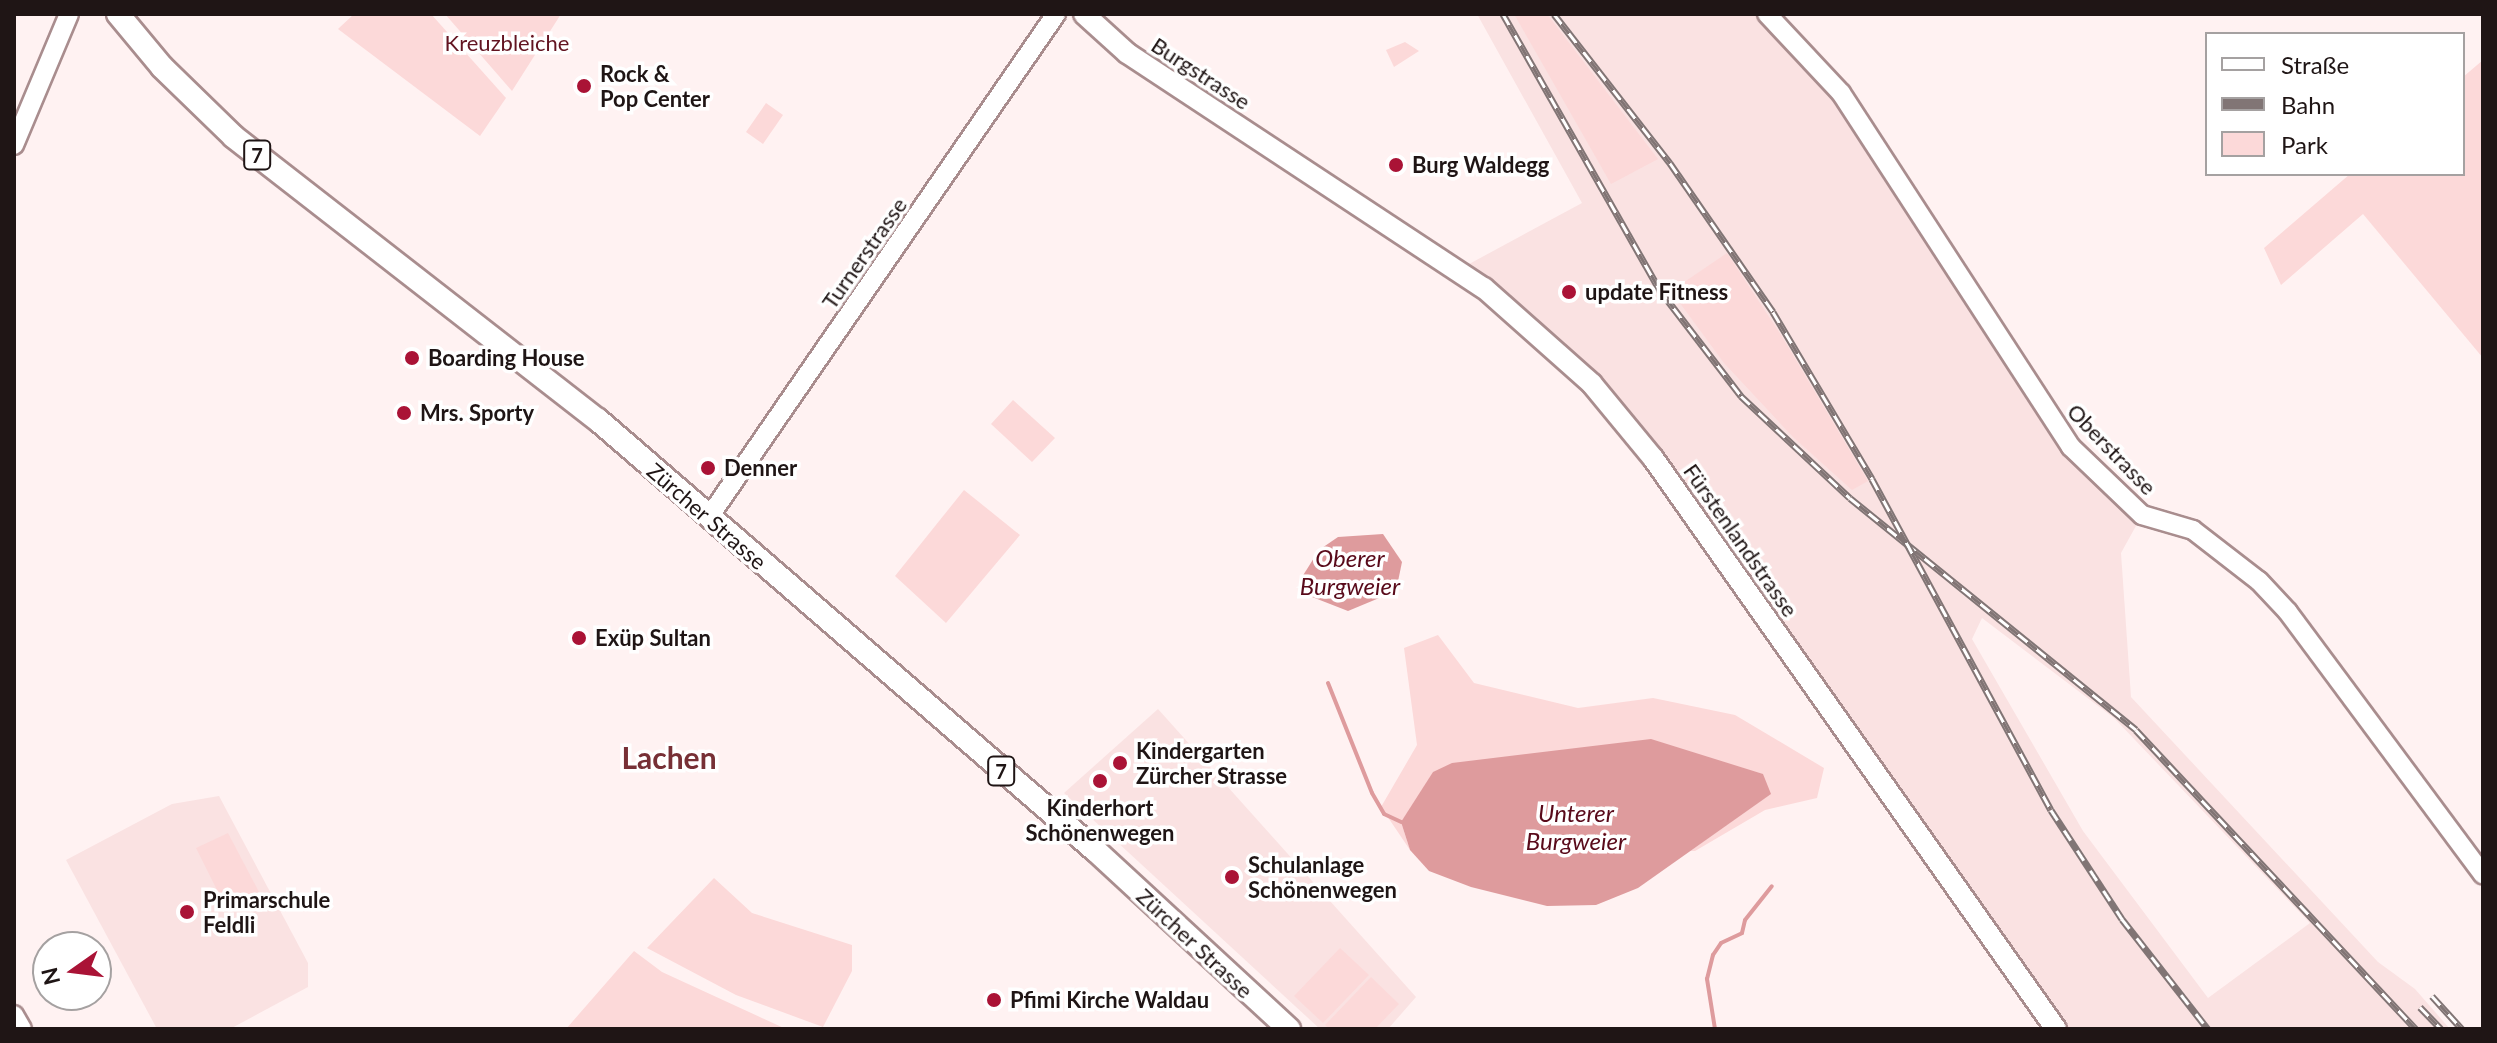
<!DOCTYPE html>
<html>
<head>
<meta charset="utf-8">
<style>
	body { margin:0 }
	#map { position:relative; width:2497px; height:1043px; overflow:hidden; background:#fff2f2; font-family:Lato,sans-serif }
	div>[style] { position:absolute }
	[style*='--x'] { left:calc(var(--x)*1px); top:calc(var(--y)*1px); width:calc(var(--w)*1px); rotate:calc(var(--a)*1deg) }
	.built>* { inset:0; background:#fae2e2 }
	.green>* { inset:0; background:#fcd9d9 }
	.water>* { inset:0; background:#de9b9d }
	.stream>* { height:4px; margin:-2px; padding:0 2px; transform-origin:2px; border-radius:2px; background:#de9b9d }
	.roads { filter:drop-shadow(2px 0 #a98d8e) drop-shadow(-2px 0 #a98d8e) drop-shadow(0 2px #a98d8e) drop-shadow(0 -2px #a98d8e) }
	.tertiary>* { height:18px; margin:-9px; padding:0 9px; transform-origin:9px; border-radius:9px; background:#fff }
	.secondary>* { height:20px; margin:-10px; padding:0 10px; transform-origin:10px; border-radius:10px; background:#fff }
	.primary>* { height:22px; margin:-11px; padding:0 11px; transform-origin:11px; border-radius:11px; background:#fff }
	.rail>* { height:7px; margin-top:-3.5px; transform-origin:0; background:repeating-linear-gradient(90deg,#fff 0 12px,#817575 0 24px); box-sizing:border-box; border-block:2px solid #817575 }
	.dots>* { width:22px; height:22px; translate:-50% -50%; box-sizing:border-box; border:4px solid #fff; border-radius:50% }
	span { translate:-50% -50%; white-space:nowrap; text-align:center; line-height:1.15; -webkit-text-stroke:7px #fff; paint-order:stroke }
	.shield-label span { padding:2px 6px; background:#fff; border:2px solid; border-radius:6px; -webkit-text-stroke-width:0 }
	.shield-label { font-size:20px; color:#1f1515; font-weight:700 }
	.park-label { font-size:22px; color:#621421 }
	.poi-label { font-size:22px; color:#1f1515; font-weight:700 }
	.left { translate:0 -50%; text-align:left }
	.street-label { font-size:22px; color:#1f1515 }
	.water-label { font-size:24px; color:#590a1a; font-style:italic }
	.district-label { font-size:30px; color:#773036; font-weight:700 }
	.frame { position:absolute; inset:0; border:16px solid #1f1515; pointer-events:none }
	.legend { position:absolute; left:2205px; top:32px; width:260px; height:144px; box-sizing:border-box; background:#fff; border:2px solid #a5a1a1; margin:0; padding:10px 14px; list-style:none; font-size:24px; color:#1f1515 }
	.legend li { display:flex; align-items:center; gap:16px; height:40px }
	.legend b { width:40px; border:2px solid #a5a1a1 }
	.north { position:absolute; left:32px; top:931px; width:80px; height:80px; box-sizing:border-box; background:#fff; border:2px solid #a5a1a1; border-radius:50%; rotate:256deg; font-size:22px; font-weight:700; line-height:32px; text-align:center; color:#1f1515 }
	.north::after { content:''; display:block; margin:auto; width:28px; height:36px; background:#aa1336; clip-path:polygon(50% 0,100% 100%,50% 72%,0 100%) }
</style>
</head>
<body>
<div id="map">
	<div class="built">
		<div style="clip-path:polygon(evenodd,1477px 14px,1767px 14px,1837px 88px,2034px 396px,2142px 515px,2121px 553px,2131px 697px,2378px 962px,2415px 989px,2450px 1029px,2056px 1029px,1635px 433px,1458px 270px,1582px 203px,1477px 14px,1982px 618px,2114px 718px,2310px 923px,2208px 998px,2083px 831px,1972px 639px,1982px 618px)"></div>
		<div style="clip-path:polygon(1158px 709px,1416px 997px,1388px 1029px,1320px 1029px,1064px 793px)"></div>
		<div style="clip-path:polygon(219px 796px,308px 963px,308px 987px,230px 1029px,157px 1029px,66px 860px,172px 804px)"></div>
	</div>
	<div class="green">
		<div style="clip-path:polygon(354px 14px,431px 14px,506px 98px,480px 136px,338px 29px)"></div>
		<div style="clip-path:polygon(445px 14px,561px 14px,512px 91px)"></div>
		<div style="clip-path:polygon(1514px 14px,1547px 14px,1658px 159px,1611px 184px)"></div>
		<div style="clip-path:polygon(1405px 42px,1419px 51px,1394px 67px,1386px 50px)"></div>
		<div style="clip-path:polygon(2483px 60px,2483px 358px,2363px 214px,2281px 285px,2264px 248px,2350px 174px,2463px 174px,2463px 77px)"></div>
		<div style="clip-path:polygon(766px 103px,783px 115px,763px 144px,746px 132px)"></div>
		<div style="clip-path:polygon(1727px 253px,1781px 335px,1868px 481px,1852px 490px,1793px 437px,1724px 363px,1671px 291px)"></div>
		<div style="clip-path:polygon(1013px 400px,1055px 438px,1032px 462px,991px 424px)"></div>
		<div style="clip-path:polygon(964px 490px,1020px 535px,946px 623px,895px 576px)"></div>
		<div style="clip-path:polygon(1438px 635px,1474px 683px,1578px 708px,1653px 698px,1735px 715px,1824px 768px,1817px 798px,1765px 810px,1695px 851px,1690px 851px,1770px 794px,1414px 804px,1401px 822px,1410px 850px,1381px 807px,1417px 745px,1404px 648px)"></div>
		<div style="clip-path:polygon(228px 833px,259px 892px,227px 910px,196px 848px)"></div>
		<div style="clip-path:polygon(714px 878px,752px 913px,852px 945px,852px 971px,823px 1027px,736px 995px,647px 948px)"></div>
		<div style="clip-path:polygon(1340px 948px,1369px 975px,1323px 1023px,1294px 996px)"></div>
		<div style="clip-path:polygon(634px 951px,662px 972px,786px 1029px,566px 1029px)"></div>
		<div style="clip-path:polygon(1371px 977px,1399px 1004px,1375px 1029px,1329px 1029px,1325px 1025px)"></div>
	</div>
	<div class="water">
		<div style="clip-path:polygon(1383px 534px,1402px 562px,1396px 591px,1348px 611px,1307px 595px,1302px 577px,1319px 550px,1338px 537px)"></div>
		<div style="clip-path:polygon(1651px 739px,1763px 774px,1771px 794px,1638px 888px,1596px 905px,1547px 906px,1471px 887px,1429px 871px,1410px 850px,1401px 822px,1433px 772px,1452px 763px)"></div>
	</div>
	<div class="stream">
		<div style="--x:1328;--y:683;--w:118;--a:68.2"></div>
		<div style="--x:1372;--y:793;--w:24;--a:60"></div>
		<div style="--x:1384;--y:814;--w:19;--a:25"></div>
		<div style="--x:1715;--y:1029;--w:51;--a:-99.1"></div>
		<div style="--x:1707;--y:979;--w:25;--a:-76"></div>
		<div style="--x:1713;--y:955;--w:14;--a:-56"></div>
		<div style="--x:1721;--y:943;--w:23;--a:-25"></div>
		<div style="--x:1742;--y:933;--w:13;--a:-77"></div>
		<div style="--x:1745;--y:920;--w:43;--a:-51.5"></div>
	</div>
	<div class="roads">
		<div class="tertiary">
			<div style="--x:1767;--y:14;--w:108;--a:46.9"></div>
			<div style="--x:1841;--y:93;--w:422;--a:57"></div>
			<div style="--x:2071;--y:447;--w:98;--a:43.8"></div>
			<div style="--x:2142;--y:515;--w:53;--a:16.4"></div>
			<div style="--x:2193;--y:530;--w:83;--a:37.7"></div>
			<div style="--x:2259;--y:581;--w:42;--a:46.9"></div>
			<div style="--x:2288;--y:612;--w:327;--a:53.4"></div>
			<div style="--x:14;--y:145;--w:142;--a:-67.2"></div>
			<div style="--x:709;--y:517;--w:611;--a:-55.4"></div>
			<div style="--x:14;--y:1015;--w:16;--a:60"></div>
		</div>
		<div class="secondary">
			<div style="--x:1084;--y:14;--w:58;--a:42.2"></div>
			<div style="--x:1127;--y:53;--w:427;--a:33.4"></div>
			<div style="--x:1484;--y:288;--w:144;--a:41.6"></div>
			<div style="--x:1592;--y:384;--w:96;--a:50.5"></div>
			<div style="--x:1653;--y:458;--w:699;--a:54.79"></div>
		</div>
		<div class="primary">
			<div style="--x:118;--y:14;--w:69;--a:50.3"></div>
			<div style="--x:162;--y:67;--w:100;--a:44.2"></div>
			<div style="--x:234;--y:137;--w:461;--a:37.9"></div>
			<div style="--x:598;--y:420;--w:657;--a:40.87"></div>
			<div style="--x:1095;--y:850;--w:264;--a:42.7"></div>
		</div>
	</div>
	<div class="rail">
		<div style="--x:1503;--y:14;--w:316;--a:60.4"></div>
		<div style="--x:1659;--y:289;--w:135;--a:52.5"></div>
		<div style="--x:1741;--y:396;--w:149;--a:43.1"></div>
		<div style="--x:1850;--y:498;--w:368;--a:39"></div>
		<div style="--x:2136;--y:730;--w:410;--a:46.9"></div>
		<div style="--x:1554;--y:14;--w:189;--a:52.1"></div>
		<div style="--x:1670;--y:163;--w:181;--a:55.3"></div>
		<div style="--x:1773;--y:312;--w:194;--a:59.3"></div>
		<div style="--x:1872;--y:479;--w:376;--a:61.6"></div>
		<div style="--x:2051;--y:810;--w:130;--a:56.9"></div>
		<div style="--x:2122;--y:919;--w:140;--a:52"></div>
		<div style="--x:2432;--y:996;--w:45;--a:47.7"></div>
		<div style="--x:2420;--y:1007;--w:30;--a:46"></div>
	</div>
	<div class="dots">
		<div style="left:584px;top:86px;background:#aa1336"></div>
		<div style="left:1396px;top:165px;background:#aa1336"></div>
		<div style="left:1569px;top:292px;background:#aa1336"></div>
		<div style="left:412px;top:358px;background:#aa1336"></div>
		<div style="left:404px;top:413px;background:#aa1336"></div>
		<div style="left:708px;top:468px;background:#aa1336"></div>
		<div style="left:579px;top:638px;background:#aa1336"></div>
		<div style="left:1120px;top:763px;background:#aa1336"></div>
		<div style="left:1100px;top:781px;background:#aa1336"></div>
		<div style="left:1232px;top:877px;background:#aa1336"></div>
		<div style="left:187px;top:912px;background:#aa1336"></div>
		<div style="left:994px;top:1000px;background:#aa1336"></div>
	</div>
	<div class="shield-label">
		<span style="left:257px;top:155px">7</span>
		<span style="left:1001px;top:771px">7</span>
	</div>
	<div class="park-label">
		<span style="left:507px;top:43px">Kreuzbleiche</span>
	</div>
	<div class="poi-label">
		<span class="left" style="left:600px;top:86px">Rock &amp;<br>Pop Center</span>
		<span class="left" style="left:1412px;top:165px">Burg Waldegg</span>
		<span class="left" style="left:1585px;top:292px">update Fitness</span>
		<span class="left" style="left:428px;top:358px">Boarding House</span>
		<span class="left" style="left:420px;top:413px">Mrs. Sporty</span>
		<span class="left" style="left:724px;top:468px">Denner</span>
		<span class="left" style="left:595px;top:638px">Exüp Sultan</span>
		<span class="left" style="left:1136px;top:763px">Kindergarten<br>Zürcher Strasse</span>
		<span style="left:1100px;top:820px">Kinderhort<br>Schönenwegen</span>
		<span class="left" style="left:1248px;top:877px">Schulanlage<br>Schönenwegen</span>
		<span class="left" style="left:203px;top:912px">Primarschule<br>Feldli</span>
		<span class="left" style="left:1010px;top:1000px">Pfimi Kirche Waldau</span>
	</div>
	<div class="street-label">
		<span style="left:1201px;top:73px;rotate:33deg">Burgstrasse</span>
		<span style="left:864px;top:253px;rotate:-55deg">Turnerstrasse</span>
		<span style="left:2112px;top:449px;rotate:46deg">Oberstrasse</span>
		<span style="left:707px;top:516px;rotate:41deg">Zürcher Strasse</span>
		<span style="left:1741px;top:540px;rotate:55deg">Fürstenlandstrasse</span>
		<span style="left:1195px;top:943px;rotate:43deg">Zürcher Strasse</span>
	</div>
	<div class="water-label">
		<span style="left:1350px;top:572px">Oberer<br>Burgweier</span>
		<span style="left:1576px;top:827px">Unterer<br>Burgweier</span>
	</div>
	<div class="district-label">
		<span style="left:669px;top:757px">Lachen</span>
	</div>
	<div class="frame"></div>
	<ul class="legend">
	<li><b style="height:10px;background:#fff"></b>Straße</li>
	<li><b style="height:10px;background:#817575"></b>Bahn</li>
	<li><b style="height:22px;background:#fcd9d9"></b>Park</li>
	</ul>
	<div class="north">N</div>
</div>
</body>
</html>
